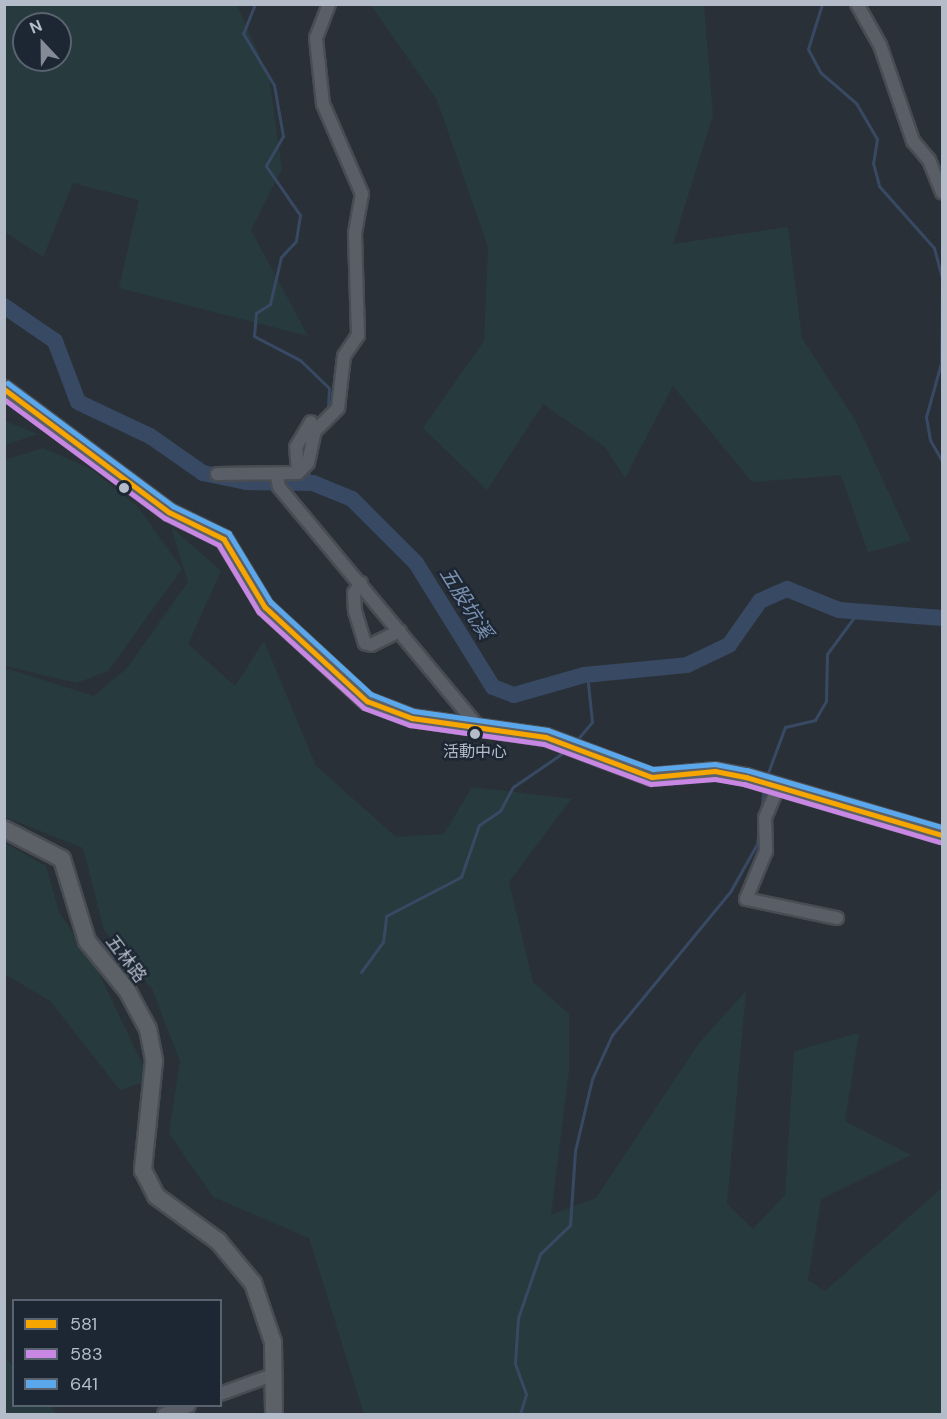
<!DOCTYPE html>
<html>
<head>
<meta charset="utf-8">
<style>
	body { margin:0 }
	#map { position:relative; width:947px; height:1419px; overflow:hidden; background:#2a3038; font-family:"DM Sans","Noto Sans TC",sans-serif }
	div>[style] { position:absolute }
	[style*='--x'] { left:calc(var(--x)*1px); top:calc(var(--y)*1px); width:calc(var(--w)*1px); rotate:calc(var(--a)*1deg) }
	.green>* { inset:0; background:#273a3e }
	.stream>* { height:3px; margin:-1.5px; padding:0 1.5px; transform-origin:1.5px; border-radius:1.5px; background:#384963 }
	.river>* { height:16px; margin:-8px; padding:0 8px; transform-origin:8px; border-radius:8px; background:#384963 }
	.roads { filter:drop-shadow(2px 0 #484c53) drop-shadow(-2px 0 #484c53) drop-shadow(0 2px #484c53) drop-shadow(0 -2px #484c53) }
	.minor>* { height:12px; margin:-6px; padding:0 6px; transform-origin:6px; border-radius:6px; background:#5a5e66 }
	.major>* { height:16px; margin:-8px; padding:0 8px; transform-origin:8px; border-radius:8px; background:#5c6168 }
	.bus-1>* { height:4.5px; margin:-2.25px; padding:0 2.25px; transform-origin:2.25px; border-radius:2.25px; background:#f7a600 }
	.bus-2>* { height:4.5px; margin:-2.25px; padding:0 2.25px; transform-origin:2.25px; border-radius:2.25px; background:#c787e3 }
	.bus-3>* { height:4.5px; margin:-2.25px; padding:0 2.25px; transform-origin:2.25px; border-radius:2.25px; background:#5aa8eb }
	.dots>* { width:16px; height:16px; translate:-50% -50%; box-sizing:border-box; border:3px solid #1d2633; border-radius:50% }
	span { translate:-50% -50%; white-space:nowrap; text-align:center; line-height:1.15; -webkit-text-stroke:5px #1d2633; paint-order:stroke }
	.bus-label { font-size:16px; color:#b4bcc9 }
	.street-label { font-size:18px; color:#b4bcc9 }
	.water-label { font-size:20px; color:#7c92b1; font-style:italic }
	.frame { position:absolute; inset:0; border:6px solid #b4bcc9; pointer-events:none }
	.legend { position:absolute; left:12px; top:1299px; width:210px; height:108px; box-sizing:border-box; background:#1d2633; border:2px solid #59626f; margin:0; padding:8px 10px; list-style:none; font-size:18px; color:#b4bcc9 }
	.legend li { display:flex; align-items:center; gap:12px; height:30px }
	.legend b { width:30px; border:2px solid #59626f }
	.north { position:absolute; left:12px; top:12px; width:60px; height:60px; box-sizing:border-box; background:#1d2633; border:2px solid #59626f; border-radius:50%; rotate:338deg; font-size:16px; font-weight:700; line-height:24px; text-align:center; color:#b4bcc9 }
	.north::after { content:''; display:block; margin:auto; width:21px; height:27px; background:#848b96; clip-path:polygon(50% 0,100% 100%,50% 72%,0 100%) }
</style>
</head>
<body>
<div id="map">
	<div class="green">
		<div style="clip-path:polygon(evenodd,4px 5px,237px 5px,269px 77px,282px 169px,251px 230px,308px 336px,119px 288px,139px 200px,73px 183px,43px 257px,5px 232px,4px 5px,24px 24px,60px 24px,60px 60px,24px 60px,24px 24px)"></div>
		<div style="clip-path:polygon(371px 5px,704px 5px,713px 115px,673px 244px,788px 227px,802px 338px,855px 420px,911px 541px,868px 552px,841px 475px,752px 482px,673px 386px,625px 478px,605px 447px,543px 404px,487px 490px,423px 428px,484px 341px,488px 247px,437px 100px)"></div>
		<div style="clip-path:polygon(5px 421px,38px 434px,5px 445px)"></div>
		<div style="clip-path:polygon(43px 448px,91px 469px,138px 507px,182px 569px,108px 671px,77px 683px,5px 666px,5px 460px)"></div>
		<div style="clip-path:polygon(171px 527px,221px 571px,188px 644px,235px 686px,264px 641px,316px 766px,396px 837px,444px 834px,472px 787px,571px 799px,509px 882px,533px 982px,569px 1014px,569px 1071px,551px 1215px,596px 1198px,699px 1043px,746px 991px,727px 1204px,753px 1229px,785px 1195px,794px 1051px,859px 1033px,845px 1121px,911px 1155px,821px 1199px,808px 1280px,825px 1291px,942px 1188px,942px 1414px,364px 1414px,309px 1238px,213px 1197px,169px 1133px,180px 1061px,152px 989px,104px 930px,83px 848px,5px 817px,5px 668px,94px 696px,127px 668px,188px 582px)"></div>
		<div style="clip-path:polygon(5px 843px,46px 866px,59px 912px,93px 961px,150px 1080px,120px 1090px,50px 1001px,5px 974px)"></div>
		<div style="clip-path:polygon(4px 1356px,13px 1366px,14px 1406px,50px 1406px,57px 1414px,5px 1414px)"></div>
	</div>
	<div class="stream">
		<div style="--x:255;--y:4;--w:31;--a:112"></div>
		<div style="--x:243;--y:33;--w:61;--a:59.2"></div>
		<div style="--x:274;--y:85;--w:52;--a:80"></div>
		<div style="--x:283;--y:136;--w:34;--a:120"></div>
		<div style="--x:266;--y:166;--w:60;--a:55.2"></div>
		<div style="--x:300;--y:215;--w:26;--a:99"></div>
		<div style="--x:296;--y:241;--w:22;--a:133"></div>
		<div style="--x:281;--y:257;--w:48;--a:103.2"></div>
		<div style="--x:270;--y:304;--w:17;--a:147"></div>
		<div style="--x:256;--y:313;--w:23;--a:95"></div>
		<div style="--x:254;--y:336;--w:52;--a:27.6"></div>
		<div style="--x:300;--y:360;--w:40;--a:44"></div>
		<div style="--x:329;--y:388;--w:19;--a:93"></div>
		<div style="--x:328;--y:407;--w:20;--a:131"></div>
		<div style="--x:822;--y:4;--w:47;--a:107.3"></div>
		<div style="--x:808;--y:49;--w:26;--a:62"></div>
		<div style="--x:820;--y:72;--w:48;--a:40.7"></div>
		<div style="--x:856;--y:103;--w:42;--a:59.7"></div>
		<div style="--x:877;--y:139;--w:24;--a:99"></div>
		<div style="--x:873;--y:163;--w:24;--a:75"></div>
		<div style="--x:879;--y:186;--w:83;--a:48.4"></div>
		<div style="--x:934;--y:248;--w:31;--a:75"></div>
		<div style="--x:942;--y:278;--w:85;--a:90.7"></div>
		<div style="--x:941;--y:363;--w:56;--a:105.5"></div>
		<div style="--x:926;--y:417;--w:23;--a:80"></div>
		<div style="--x:930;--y:440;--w:24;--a:60"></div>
		<div style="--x:306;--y:468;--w:17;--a:65"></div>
		<div style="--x:576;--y:741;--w:25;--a:-50"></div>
		<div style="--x:592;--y:722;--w:48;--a:-95.9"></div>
		<div style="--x:766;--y:778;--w:54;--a:-69.6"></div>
		<div style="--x:785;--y:727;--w:31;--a:-13"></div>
		<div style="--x:815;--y:720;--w:22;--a:-60"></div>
		<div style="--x:826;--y:701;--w:47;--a:-88.8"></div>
		<div style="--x:827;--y:654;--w:52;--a:-53.6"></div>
		<div style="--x:361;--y:972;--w:37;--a:-54"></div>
		<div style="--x:383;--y:942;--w:26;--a:-83"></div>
		<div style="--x:386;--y:916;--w:85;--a:-27.5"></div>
		<div style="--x:461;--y:877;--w:55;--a:-70.9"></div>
		<div style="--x:479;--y:825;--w:25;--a:-34"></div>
		<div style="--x:500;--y:811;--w:27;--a:-62"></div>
		<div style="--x:513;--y:787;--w:65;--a:-34.4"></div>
		<div style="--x:520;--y:1414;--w:21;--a:-73"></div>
		<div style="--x:526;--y:1394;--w:33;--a:-110"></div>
		<div style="--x:515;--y:1363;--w:45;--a:-86.2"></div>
		<div style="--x:518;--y:1318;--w:68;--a:-71"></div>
		<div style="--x:540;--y:1254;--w:42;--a:-44"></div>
		<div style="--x:570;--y:1225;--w:74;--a:-86.1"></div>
		<div style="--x:575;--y:1151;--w:74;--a:-76.7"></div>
		<div style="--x:592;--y:1079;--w:48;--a:-65.6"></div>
		<div style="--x:612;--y:1035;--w:185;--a:-50.5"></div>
		<div style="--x:730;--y:892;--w:55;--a:-60.6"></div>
		<div style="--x:757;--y:844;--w:57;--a:-83"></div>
	</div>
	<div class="river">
		<div style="--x:4;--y:306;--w:62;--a:34.5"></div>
		<div style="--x:55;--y:341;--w:65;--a:69.3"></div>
		<div style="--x:78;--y:402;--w:80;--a:25.3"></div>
		<div style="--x:150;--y:436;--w:65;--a:34.9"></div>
		<div style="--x:203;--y:473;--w:44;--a:11.8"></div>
		<div style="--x:246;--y:482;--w:67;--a:0.9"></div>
		<div style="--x:313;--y:483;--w:42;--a:22.3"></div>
		<div style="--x:352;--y:499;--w:91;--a:45"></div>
		<div style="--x:416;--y:563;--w:146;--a:58.2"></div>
		<div style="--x:493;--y:687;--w:22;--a:21"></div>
		<div style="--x:514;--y:695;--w:73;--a:-15.9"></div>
		<div style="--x:584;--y:675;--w:103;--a:-5.5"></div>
		<div style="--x:687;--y:665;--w:47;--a:-25.5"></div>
		<div style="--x:729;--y:645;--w:54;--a:-54.8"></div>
		<div style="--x:760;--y:601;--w:30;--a:-24"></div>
		<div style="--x:787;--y:589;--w:56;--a:22"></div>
		<div style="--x:839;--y:610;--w:103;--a:4.4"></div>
	</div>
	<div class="roads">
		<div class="minor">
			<div style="--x:857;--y:4;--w:47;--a:60.7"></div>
			<div style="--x:880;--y:45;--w:102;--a:71"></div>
			<div style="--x:913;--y:141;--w:25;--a:50"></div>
			<div style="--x:929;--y:160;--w:35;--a:68"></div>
			<div style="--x:298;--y:473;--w:26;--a:-94"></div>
			<div style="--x:296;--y:447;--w:29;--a:-59"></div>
			<div style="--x:217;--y:474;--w:81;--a:-0.7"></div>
			<div style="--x:298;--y:473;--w:14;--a:-45"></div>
			<div style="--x:308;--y:463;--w:33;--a:-78"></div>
			<div style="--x:315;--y:431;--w:33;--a:-45"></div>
			<div style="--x:338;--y:408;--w:52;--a:-83.4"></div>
			<div style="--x:344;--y:356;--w:25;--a:-56"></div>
			<div style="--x:358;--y:335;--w:102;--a:-91.7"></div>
			<div style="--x:355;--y:233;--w:40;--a:-80"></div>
			<div style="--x:362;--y:194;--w:98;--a:-113.4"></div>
			<div style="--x:323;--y:104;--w:66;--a:-96.1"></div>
			<div style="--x:316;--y:38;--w:36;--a:-69"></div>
			<div style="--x:277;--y:477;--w:10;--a:79"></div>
			<div style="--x:279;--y:487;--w:307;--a:50.3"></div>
			<div style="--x:361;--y:583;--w:12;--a:125"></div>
			<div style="--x:354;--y:593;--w:18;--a:87"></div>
			<div style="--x:355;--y:611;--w:34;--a:73"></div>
			<div style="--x:365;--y:643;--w:6;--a:18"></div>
			<div style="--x:371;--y:645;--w:32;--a:-26"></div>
			<div style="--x:779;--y:785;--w:36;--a:113"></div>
			<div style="--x:765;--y:818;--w:33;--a:88"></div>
			<div style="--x:766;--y:851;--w:52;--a:112.6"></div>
			<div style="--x:746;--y:899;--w:93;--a:11.8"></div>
			<div style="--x:220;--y:1394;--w:59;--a:-20"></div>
			<div style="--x:164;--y:1414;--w:26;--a:-18"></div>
		</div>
		<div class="major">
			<div style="--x:4;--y:389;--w:206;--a:36.7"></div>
			<div style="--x:169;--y:512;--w:61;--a:26.1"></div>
			<div style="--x:224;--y:539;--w:79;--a:58.9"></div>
			<div style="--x:265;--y:607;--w:139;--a:42.7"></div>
			<div style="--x:367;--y:701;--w:48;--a:20.7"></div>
			<div style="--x:412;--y:718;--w:135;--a:8.1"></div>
			<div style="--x:546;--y:737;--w:113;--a:20.7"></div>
			<div style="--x:652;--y:777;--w:63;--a:-5.4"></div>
			<div style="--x:715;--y:771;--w:32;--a:11"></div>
			<div style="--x:746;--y:777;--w:204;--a:16.5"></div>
			<div style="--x:4;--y:829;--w:65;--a:27.3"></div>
			<div style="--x:62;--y:859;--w:86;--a:73"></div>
			<div style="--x:87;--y:941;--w:63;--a:50.8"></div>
			<div style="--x:127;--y:990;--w:44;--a:61.7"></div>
			<div style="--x:148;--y:1029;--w:33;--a:79"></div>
			<div style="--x:154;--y:1061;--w:110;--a:95.8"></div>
			<div style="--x:143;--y:1170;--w:29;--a:63"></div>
			<div style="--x:156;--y:1196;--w:77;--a:36"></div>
			<div style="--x:218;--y:1241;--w:55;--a:50.2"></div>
			<div style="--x:253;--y:1283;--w:62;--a:71.3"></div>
			<div style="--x:273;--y:1342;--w:72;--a:89.2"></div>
		</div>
	</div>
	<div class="bus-1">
		<div style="--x:4;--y:389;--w:206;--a:36.7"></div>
		<div style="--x:169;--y:512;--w:61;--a:26.1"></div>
		<div style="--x:224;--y:539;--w:79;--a:58.9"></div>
		<div style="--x:265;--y:607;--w:139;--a:42.7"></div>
		<div style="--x:367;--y:701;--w:48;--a:20.7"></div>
		<div style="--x:412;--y:718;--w:135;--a:8.1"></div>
		<div style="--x:546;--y:737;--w:113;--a:20.7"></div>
		<div style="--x:652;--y:777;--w:63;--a:-5.4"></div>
		<div style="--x:715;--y:771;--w:32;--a:11"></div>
		<div style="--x:746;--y:777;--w:204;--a:16.5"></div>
	</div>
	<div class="bus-2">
		<div style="--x:4;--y:399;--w:200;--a:36.5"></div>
		<div style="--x:165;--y:518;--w:60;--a:26.6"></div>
		<div style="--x:219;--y:545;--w:78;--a:59.2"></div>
		<div style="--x:259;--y:612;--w:142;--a:42.4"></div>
		<div style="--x:364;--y:708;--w:49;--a:20.3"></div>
		<div style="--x:410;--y:725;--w:135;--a:8.1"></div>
		<div style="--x:544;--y:744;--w:114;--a:20.5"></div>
		<div style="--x:651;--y:784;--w:64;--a:-4.5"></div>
		<div style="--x:715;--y:779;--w:29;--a:10"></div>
		<div style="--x:744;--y:784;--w:204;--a:16.5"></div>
	</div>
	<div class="bus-3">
		<div style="--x:8;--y:383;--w:206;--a:36.7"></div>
		<div style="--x:173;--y:506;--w:62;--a:25.7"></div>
		<div style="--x:229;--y:533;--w:81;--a:58.7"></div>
		<div style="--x:271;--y:602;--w:136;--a:42.6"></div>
		<div style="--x:371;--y:694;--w:46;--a:21.6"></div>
		<div style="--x:414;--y:711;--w:135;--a:8.1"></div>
		<div style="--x:548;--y:730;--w:112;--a:20.4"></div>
		<div style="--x:653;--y:769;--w:62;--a:-4.6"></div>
		<div style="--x:715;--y:764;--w:33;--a:11"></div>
		<div style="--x:747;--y:770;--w:203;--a:16.3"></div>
	</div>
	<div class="dots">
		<div style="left:124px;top:488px;background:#b4bcc9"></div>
		<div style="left:475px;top:734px;background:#b4bcc9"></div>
	</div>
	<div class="bus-label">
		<span style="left:475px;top:752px">活動中心</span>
	</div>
	<div class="street-label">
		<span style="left:126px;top:959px;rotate:53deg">五林路</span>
	</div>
	<div class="water-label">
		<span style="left:466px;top:603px;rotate:58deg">五股坑溪</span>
	</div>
	<div class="frame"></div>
	<ul class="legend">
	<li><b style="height:8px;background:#f7a600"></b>581</li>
	<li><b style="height:8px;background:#c787e3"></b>583</li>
	<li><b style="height:8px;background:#5aa8eb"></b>641</li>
	</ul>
	<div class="north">N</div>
</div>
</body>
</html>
